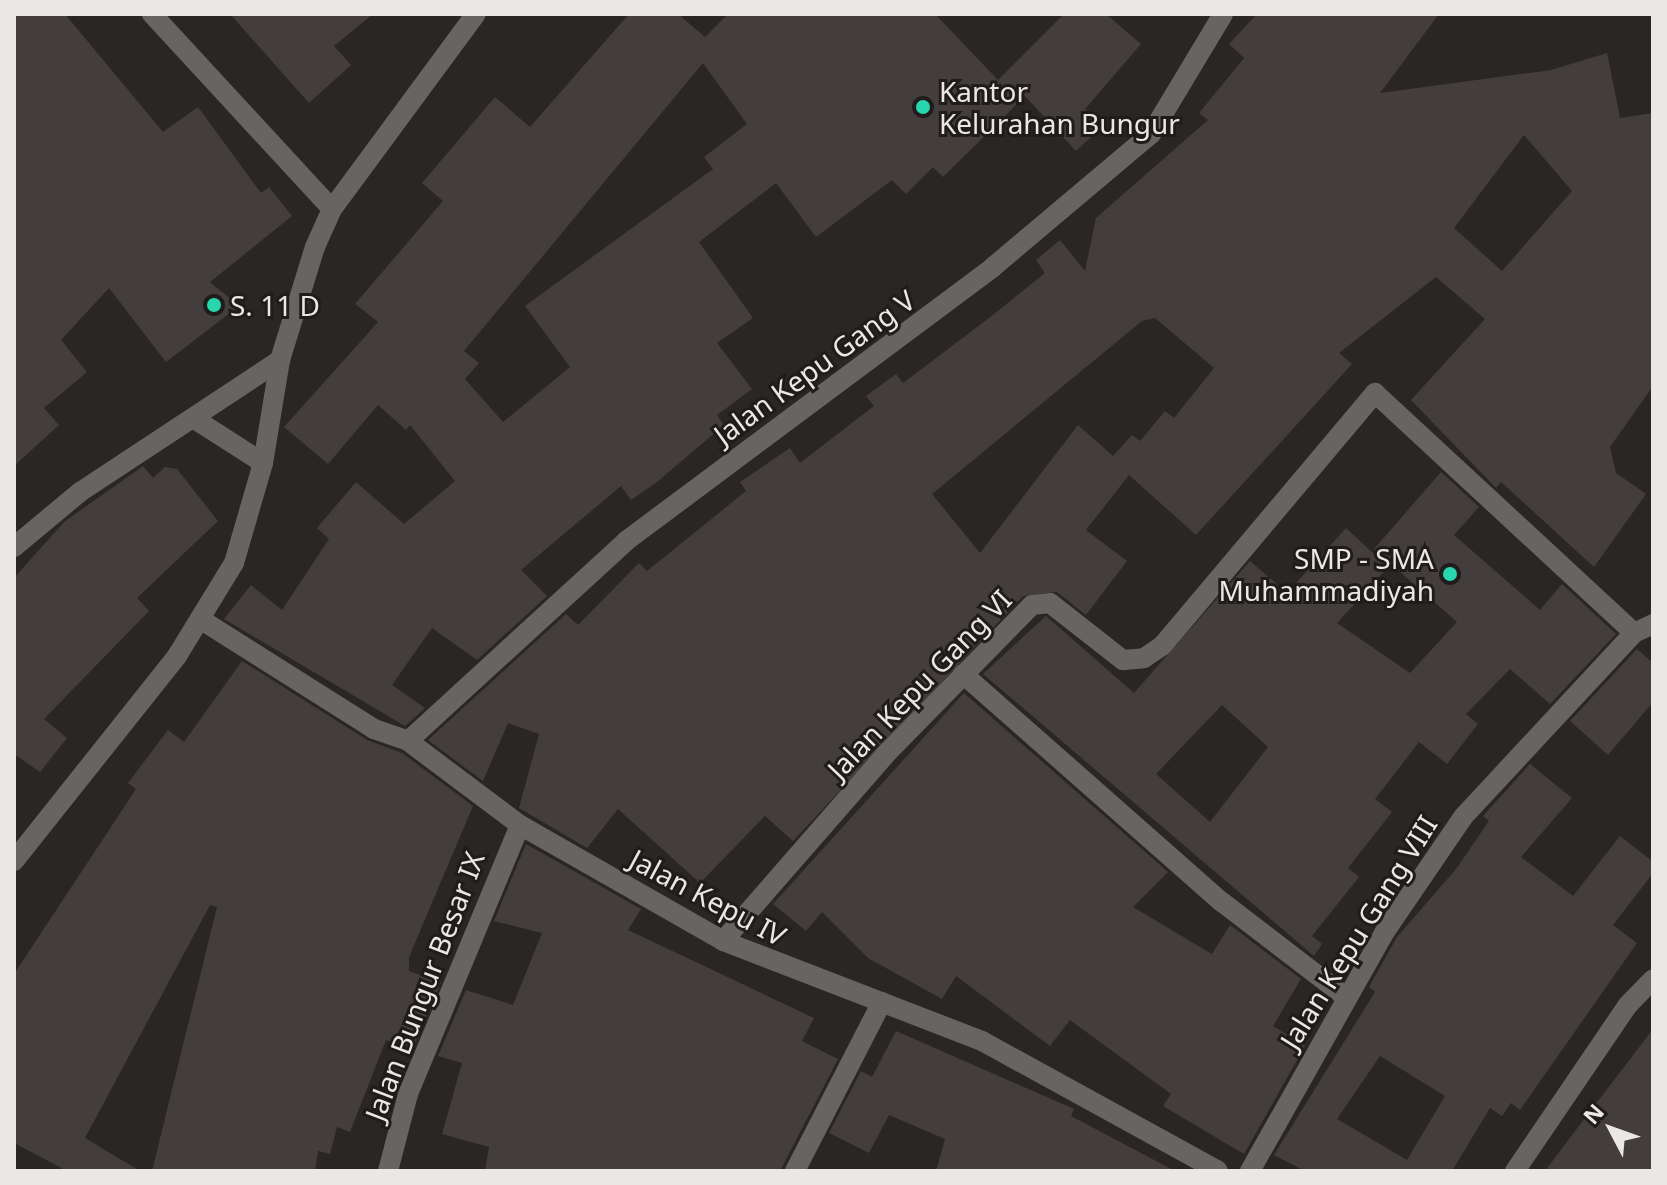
<!DOCTYPE html>
<html>
<head>
<meta charset="utf-8">
<style>
	body { margin:0 }
	#map { position:relative; width:1667px; height:1185px; overflow:hidden; background:#2a2625; font-family:"Noto Sans",sans-serif }
	div>[style] { position:absolute }
	[style*='--x'] { left:calc(var(--x)*1px); top:calc(var(--y)*1px); width:calc(var(--w)*1px); rotate:calc(var(--a)*1deg) }
	.building>* { inset:0; background:#433e3d }
	.minor>* { height:20px; margin:-10px; padding:0 10px; transform-origin:10px; border-radius:10px; background:#676464 }
	.tertiary>* { height:20px; margin:-10px; padding:0 10px; transform-origin:10px; border-radius:10px; background:#676464 }
	.dots>* { width:22px; height:22px; translate:-50% -50%; box-sizing:border-box; border:4px solid #211c1c; border-radius:50% }
	span { translate:-50% -50%; white-space:nowrap; text-align:center; line-height:1.15; -webkit-text-stroke:6px #211c1c; paint-order:stroke }
	.poi-label { font-size:28px; color:#eae7e7 }
	.left { translate:0 -50%; text-align:left }
	.right { translate:-100% -50%; text-align:right }
	.street-label { font-size:28px; color:#eae7e7 }
	.frame { position:absolute; inset:0; border:16px solid #eae7e7; pointer-events:none }
	.north { position:absolute; left:1571px; top:1089px; width:80px; height:80px; -webkit-text-stroke:6px #211c1c; paint-order:stroke; rotate:311deg; font-size:22px; font-weight:700; line-height:32px; text-align:center; color:#eae7e7 }
	.north::after { content:''; display:block; margin:auto; width:28px; height:36px; background:#eae7e7; clip-path:polygon(50% 0,100% 100%,50% 72%,0 100%) }
</style>
</head>
<body>
<div id="map">
	<div class="building">
		<div style="clip-path:polygon(14px 14px,65px 14px,163px 132px,198px 107px,261px 193px,269px 187px,292px 216px,210px 282px,239px 306px,166px 362px,109px 288px,61px 340px,87px 372px,44px 408px,59px 425px,14px 466px)"></div>
		<div style="clip-path:polygon(230px 14px,373px 14px,334px 46px,351px 65px,309px 103px)"></div>
		<div style="clip-path:polygon(evenodd,629px 14px,678px 14px,705px 37px,728px 14px,935px 14px,998px 80px,1064px 14px,1106px 14px,1141px 44px,1085px 109px,1102px 127px,1076px 151px,1025px 96px,943px 177px,933px 167px,906px 194px,892px 180px,816px 237px,776px 183px,699px 242px,753px 318px,717px 343px,752px 389px,717px 415px,724px 425px,657px 482px,631px 500px,621px 486px,521px 570px,547px 596px,477px 660px,432px 628px,392px 685px,425px 708px,405px 726px,224px 619px,251px 585px,282px 610px,329px 539px,317px 528px,356px 482px,404px 524px,455px 481px,410px 425px,406px 430px,378px 405px,328px 464px,284px 427px,378px 322px,355px 304px,443px 201px,422px 183px,495px 97px,530px 127px,629px 14px,703px 63px,747px 124px,704px 157px,713px 169px,525px 306px,570px 367px,503px 422px,465px 379px,479px 363px,464px 351px,703px 63px)"></div>
		<div style="clip-path:polygon(evenodd,1257px 14px,1439px 14px,1380px 93px,1551px 70px,1607px 53px,1620px 118px,1653px 113px,1653px 386px,1610px 447px,1616px 473px,1646px 494px,1594px 567px,1501px 482px,1496px 488px,1411px 400px,1485px 319px,1436px 277px,1339px 353px,1352px 364px,1196px 535px,1129px 475px,1086px 530px,1127px 561px,1086px 615px,1057px 592px,1023px 596px,793px 841px,765px 816px,700px 883px,618px 809px,587px 848px,519px 808px,539px 734px,508px 723px,483px 781px,428px 740px,566px 614px,578px 625px,639px 563px,647px 571px,746px 491px,740px 482px,790px 448px,800px 463px,874px 406px,866px 396px,896px 374px,903px 383px,989px 318px,1045px 273px,1036px 260px,1060px 240px,1085px 271px,1096px 218px,1208px 120px,1199px 113px,1244px 58px,1229px 44px,1257px 14px,1524px 135px,1572px 191px,1502px 271px,1454px 228px,1524px 135px,1257px 14px,1155px 318px,1214px 368px,1174px 418px,1165px 411px,1140px 441px,1132px 435px,1113px 456px,1078px 425px,980px 553px,932px 494px,1142px 321px,1155px 318px)"></div>
		<div style="clip-path:polygon(143px 466px,153px 478px,165px 467px,177px 469px,218px 521px,137px 598px,149px 611px,44px 719px,67px 738px,40px 772px,14px 754px,14px 578px,64px 522px)"></div>
		<div style="clip-path:polygon(evenodd,1441px 472px,1479px 507px,1454px 535px,1540px 610px,1562px 584px,1616px 634px,1550px 704px,1510px 669px,1466px 714px,1478px 724px,1447px 764px,1419px 742px,1375px 799px,1392px 812px,1348px 868px,1359px 877px,1312px 936px,1322px 944px,1314px 956px,983px 674px,1046px 616px,1134px 693px,1250px 561px,1287px 593px,1346px 528px,1388px 567px,1337px 623px,1410px 673px,1457px 622px,1374px 549px,1441px 472px,1222px 705px,1268px 747px,1210px 822px,1156px 774px,1222px 705px)"></div>
		<div style="clip-path:polygon(1637px 649px,1653px 663px,1653px 702px,1608px 755px,1570px 721px)"></div>
		<div style="clip-path:polygon(242px 661px,367px 740px,402px 753px,473px 806px,409px 957px,409px 971px,441px 982px,413px 1048px,386px 1040px,350px 1132px,337px 1127px,330px 1154px,318px 1151px,315px 1171px,152px 1171px,217px 907px,210px 905px,85px 1138px,140px 1171px,67px 1171px,14px 1143px,14px 974px,136px 789px,128px 783px,168px 730px,184px 742px)"></div>
		<div style="clip-path:polygon(964px 693px,1168px 872px,1133px 907px,1212px 954px,1230px 925px,1301px 979px,1273px 1026px,1305px 1046px,1244px 1154px,1163px 1106px,1171px 1094px,1070px 1020px,1050px 1046px,956px 976px,942px 999px,868px 958px,822px 912px,806px 931px,773px 904px)"></div>
		<div style="clip-path:polygon(evenodd,1530px 764px,1572px 798px,1521px 857px,1573px 896px,1620px 836px,1653px 862px,1653px 873px,1613px 925px,1637px 943px,1520px 1110px,1511px 1103px,1502px 1116px,1490px 1108px,1452px 1171px,1305px 1171px,1274px 1155px,1375px 992px,1369px 987px,1397px 937px,1456px 869px,1489px 821px,1483px 816px,1530px 764px,1380px 1056px,1445px 1096px,1407px 1160px,1337px 1119px,1380px 1056px)"></div>
		<div style="clip-path:polygon(526px 844px,641px 909px,628px 930px,814px 1018px,802px 1041px,838px 1059px,780px 1171px,485px 1171px,489px 1147px,442px 1134px,462px 1063px,438px 1056px,466px 990px,513px 1005px,542px 933px,494px 921px)"></div>
		<div style="clip-path:polygon(1653px 1029px,1653px 1171px,1545px 1171px,1569px 1139px)"></div>
		<div style="clip-path:polygon(896px 1031px,1074px 1109px,1071px 1116px,1175px 1171px,936px 1171px,945px 1139px,889px 1115px,869px 1153px,829px 1133px,861px 1071px,872px 1077px)"></div>
	</div>
	<div class="minor">
		<div style="--x:193;--y:418;--w:83;--a:32.7"></div>
		<div style="--x:14;--y:547;--w:86;--a:-39.8"></div>
		<div style="--x:80;--y:492;--w:240;--a:-33.4"></div>
		<div style="--x:200;--y:619;--w:206;--a:32.3"></div>
		<div style="--x:374;--y:729;--w:36;--a:19"></div>
		<div style="--x:408;--y:741;--w:140;--a:36.9"></div>
		<div style="--x:520;--y:825;--w:234;--a:29.7"></div>
		<div style="--x:723;--y:941;--w:278;--a:21.1"></div>
		<div style="--x:982;--y:1041;--w:269;--a:28.8"></div>
		<div style="--x:963;--y:674;--w:345;--a:41.4"></div>
		<div style="--x:1222;--y:902;--w:158;--a:37.5"></div>
		<div style="--x:408;--y:741;--w:296;--a:-42.5"></div>
		<div style="--x:626;--y:541;--w:458;--a:-36.7"></div>
		<div style="--x:993;--y:267;--w:207;--a:-40.1"></div>
		<div style="--x:1151;--y:134;--w:140;--a:-59"></div>
		<div style="--x:723;--y:941;--w:247;--a:-48.9"></div>
		<div style="--x:885;--y:755;--w:210;--a:-45.6"></div>
		<div style="--x:1032;--y:605;--w:18;--a:-6"></div>
		<div style="--x:1050;--y:603;--w:93;--a:38"></div>
		<div style="--x:1123;--y:660;--w:21;--a:-5"></div>
		<div style="--x:1144;--y:658;--w:22;--a:-34"></div>
		<div style="--x:1162;--y:646;--w:331;--a:-49.9"></div>
		<div style="--x:1375;--y:393;--w:353;--a:42.8"></div>
		<div style="--x:1634;--y:633;--w:21;--a:-25"></div>
		<div style="--x:388;--y:1171;--w:80;--a:-75.4"></div>
		<div style="--x:408;--y:1094;--w:291;--a:-67.4"></div>
		<div style="--x:795;--y:1171;--w:190;--a:-62.8"></div>
		<div style="--x:1250;--y:1171;--w:277;--a:-60.6"></div>
		<div style="--x:1386;--y:930;--w:137;--a:-55.7"></div>
		<div style="--x:1463;--y:817;--w:251;--a:-47.1"></div>
		<div style="--x:1515;--y:1171;--w:199;--a:-55.8"></div>
		<div style="--x:1627;--y:1006;--w:37;--a:-46"></div>
	</div>
	<div class="tertiary">
		<div style="--x:152;--y:14;--w:265;--a:47.3"></div>
		<div style="--x:14;--y:861;--w:262;--a:-51.5"></div>
		<div style="--x:177;--y:656;--w:109;--a:-58.5"></div>
		<div style="--x:234;--y:563;--w:104;--a:-73.8"></div>
		<div style="--x:263;--y:463;--w:104;--a:-80.6"></div>
		<div style="--x:280;--y:360;--w:118;--a:-72.8"></div>
		<div style="--x:315;--y:247;--w:42;--a:-65.9"></div>
		<div style="--x:332;--y:209;--w:242;--a:-53.6"></div>
	</div>
	<div class="dots">
		<div style="left:923px;top:107px;background:#28d5ad"></div>
		<div style="left:214px;top:305px;background:#28d5ad"></div>
		<div style="left:1450px;top:574px;background:#28d5ad"></div>
	</div>
	<div class="poi-label">
		<span class="left" style="left:939px;top:107px">Kantor<br>Kelurahan Bungur</span>
		<span class="left" style="left:230px;top:305px">S. 11 D</span>
		<span class="right" style="left:1434px;top:574px">SMP - SMA<br>Muhammadiyah</span>
	</div>
	<div class="street-label">
		<span style="left:814px;top:367px;rotate:-36deg">Jalan Kepu Gang V</span>
		<span style="left:919px;top:684px;rotate:-46deg">Jalan Kepu Gang VI</span>
		<span style="left:708px;top:897px;rotate:28deg">Jalan Kepu IV</span>
		<span style="left:1358px;top:932px;rotate:-58deg">Jalan Kepu Gang VIII</span>
		<span style="left:424px;top:986px;rotate:-69deg">Jalan Bungur Besar IX</span>
	</div>
	<div class="frame"></div>
	<div class="north">N</div>
</div>
</body>
</html>
